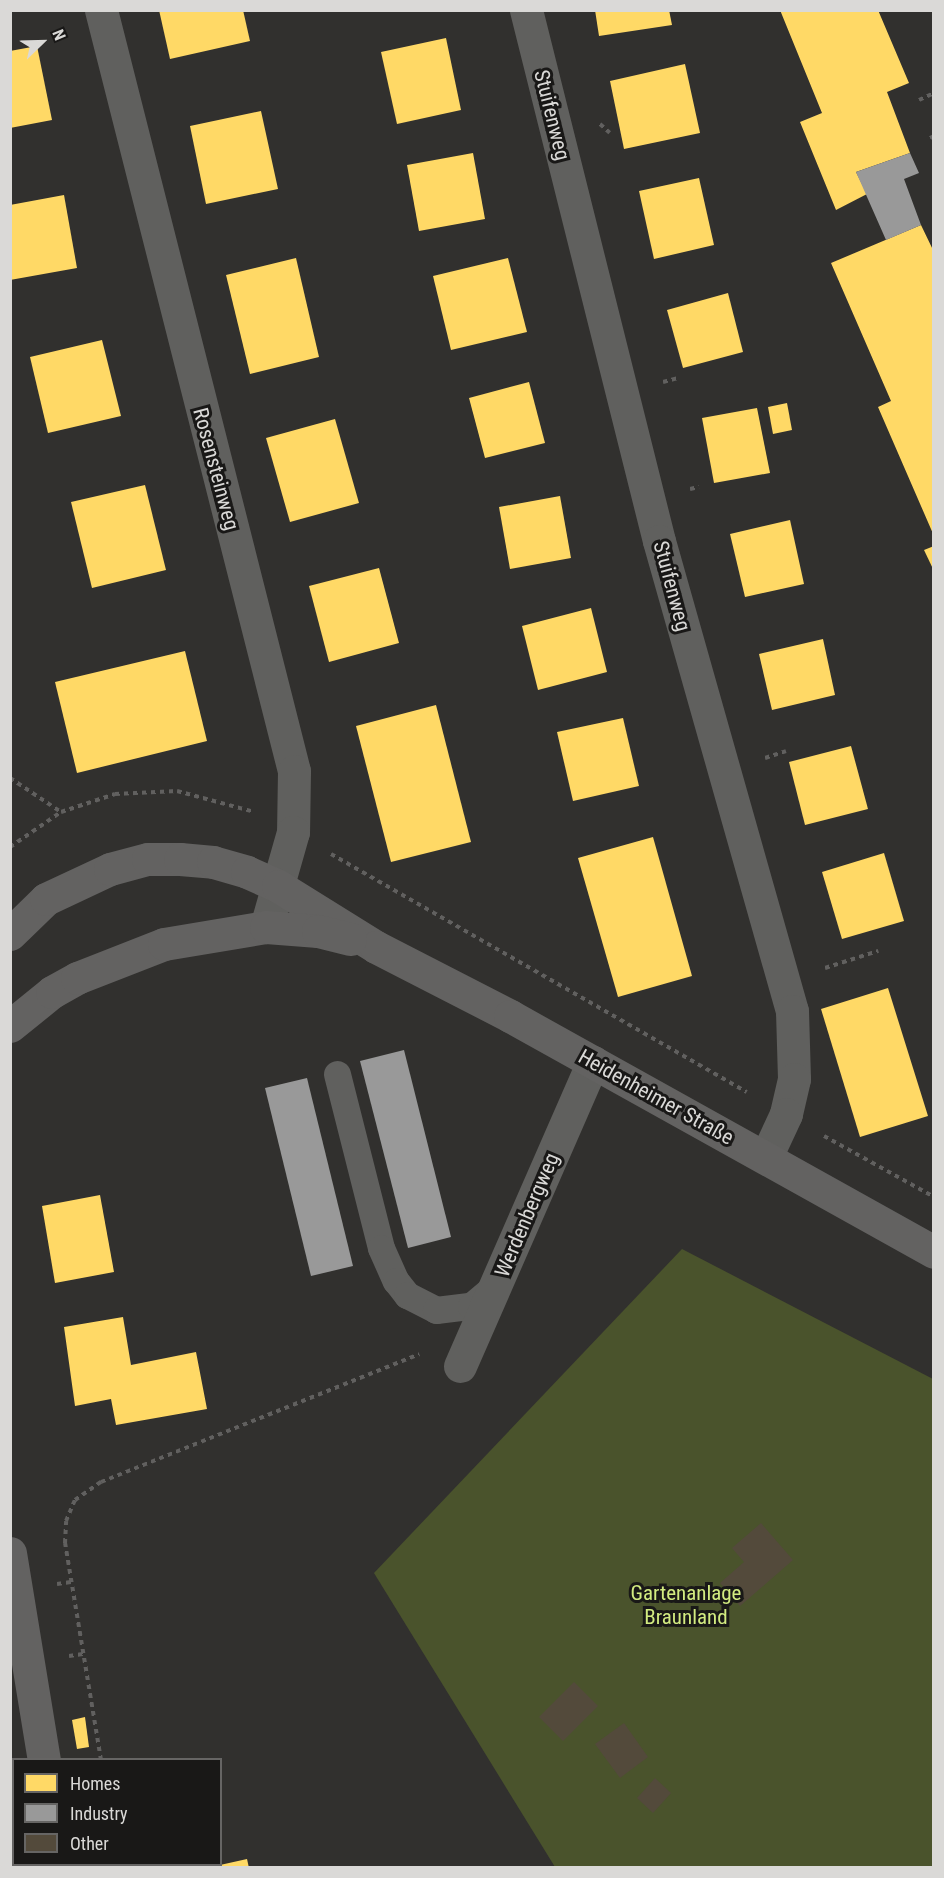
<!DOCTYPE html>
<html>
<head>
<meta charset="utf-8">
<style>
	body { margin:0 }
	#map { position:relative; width:944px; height:1878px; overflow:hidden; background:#31302e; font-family:"Roboto Condensed",sans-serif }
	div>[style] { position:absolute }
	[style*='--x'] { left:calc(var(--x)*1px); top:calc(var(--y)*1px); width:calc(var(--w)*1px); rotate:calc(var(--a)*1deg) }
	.green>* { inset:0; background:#4a532c }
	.homes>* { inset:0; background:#ffd966 }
	.industry>* { inset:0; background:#999 }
	.building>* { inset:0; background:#534a3b }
	.path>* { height:4px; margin-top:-2px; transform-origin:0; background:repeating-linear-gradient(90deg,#61605f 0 4.5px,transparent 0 9px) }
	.lane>* { height:27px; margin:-13.5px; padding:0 13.5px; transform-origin:13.5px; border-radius:13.5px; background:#60605e }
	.street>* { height:33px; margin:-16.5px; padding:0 16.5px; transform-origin:16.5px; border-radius:16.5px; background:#60605e }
	.secondary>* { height:33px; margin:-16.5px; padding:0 16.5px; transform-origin:16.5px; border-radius:16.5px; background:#636261 }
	span { translate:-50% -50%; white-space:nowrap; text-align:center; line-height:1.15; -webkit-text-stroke:6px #191817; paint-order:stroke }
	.street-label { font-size:21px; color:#dad9d7 }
	.park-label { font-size:21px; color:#d2eb80 }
	.frame { position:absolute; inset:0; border:12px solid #dad9d7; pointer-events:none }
	.legend { position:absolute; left:12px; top:1758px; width:210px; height:108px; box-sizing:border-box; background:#191817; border:2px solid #666564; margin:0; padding:8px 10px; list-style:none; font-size:18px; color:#dad9d7 }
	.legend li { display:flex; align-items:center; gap:12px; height:30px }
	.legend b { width:30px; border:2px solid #666564 }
	.north { position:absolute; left:12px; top:12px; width:60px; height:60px; -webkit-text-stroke:4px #191817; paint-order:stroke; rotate:67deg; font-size:16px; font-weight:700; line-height:24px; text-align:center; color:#dad9d7 }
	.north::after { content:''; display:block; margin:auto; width:21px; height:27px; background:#dad9d7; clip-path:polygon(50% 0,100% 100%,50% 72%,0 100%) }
</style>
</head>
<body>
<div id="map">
	<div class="green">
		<div style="clip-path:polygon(682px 1249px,933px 1379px,933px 1867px,555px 1867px,374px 1573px)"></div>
	</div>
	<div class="homes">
		<div style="clip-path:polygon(159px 10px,243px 10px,250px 41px,170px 59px)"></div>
		<div style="clip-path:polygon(595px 10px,669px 10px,672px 25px,599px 36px)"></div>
		<div style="clip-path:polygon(780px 10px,878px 10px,909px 83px,887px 92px,910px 153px,856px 172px,867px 194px,836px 210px,800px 122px,822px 113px)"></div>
		<div style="clip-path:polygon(446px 38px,461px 110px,397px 124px,381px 52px)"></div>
		<div style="clip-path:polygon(37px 46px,52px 120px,10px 128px,10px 51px)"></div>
		<div style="clip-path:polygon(685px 64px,700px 133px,624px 149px,610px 81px)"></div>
		<div style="clip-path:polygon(261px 111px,278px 189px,206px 204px,190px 126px)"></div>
		<div style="clip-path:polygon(473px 153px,485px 219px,419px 231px,407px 165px)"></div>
		<div style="clip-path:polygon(699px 178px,714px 245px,654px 259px,639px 191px)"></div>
		<div style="clip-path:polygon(64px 195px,77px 268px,10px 280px,10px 205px)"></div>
		<div style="clip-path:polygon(921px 225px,934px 252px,934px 536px,878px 407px,891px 401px,831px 263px)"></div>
		<div style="clip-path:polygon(296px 258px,319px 357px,250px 374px,226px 275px)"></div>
		<div style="clip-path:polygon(508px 258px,527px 332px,451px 350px,433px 276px)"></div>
		<div style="clip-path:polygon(728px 293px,743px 352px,683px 368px,667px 310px)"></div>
		<div style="clip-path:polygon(102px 340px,121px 416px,48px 433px,30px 357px)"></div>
		<div style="clip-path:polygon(529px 382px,545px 443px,485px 458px,469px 398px)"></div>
		<div style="clip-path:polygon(787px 403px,792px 430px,773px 434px,768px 407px)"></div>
		<div style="clip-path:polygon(757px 408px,770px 473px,714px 483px,702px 418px)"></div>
		<div style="clip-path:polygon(335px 419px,359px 503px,290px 522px,266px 438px)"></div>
		<div style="clip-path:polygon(145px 485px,166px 570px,92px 588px,71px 502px)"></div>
		<div style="clip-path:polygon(560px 496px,571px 558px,510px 569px,499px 507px)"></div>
		<div style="clip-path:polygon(790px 520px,804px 584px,745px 597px,730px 534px)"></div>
		<div style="clip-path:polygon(934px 546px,934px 571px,924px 550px)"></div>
		<div style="clip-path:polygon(379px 568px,399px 643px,329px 662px,309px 586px)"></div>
		<div style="clip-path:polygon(591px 608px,607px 672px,538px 690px,522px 626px)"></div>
		<div style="clip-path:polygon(823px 639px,835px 695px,772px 710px,759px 654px)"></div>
		<div style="clip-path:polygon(185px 651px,207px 741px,77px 773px,55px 682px)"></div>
		<div style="clip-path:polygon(436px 705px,471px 842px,391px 862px,356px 726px)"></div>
		<div style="clip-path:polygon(623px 718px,639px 786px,573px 801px,557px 732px)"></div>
		<div style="clip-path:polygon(851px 746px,868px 809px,805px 825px,789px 762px)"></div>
		<div style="clip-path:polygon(653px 837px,692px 976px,618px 997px,578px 858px)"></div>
		<div style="clip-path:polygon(884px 853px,904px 921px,842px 939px,822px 872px)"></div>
		<div style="clip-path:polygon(888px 988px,928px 1116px,860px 1137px,821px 1009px)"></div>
		<div style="clip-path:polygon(100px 1195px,114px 1272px,55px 1283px,42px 1206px)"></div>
		<div style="clip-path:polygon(123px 1317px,131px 1365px,196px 1352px,207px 1409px,116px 1425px,111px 1399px,75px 1406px,64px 1327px)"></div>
		<div style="clip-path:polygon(85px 1717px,89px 1747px,77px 1749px,72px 1720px)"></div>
		<div style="clip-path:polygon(10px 1780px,14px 1780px,10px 1810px)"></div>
		<div style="clip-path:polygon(247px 1859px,249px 1868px,212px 1868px,211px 1867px)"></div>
	</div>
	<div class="industry">
		<div style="clip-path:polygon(910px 153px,919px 173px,904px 179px,921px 225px,886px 240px,856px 172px)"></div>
		<div style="clip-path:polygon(404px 1050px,451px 1237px,408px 1248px,360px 1061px)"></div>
		<div style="clip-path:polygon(307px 1078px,353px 1266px,311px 1276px,265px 1088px)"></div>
	</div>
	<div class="building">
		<div style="clip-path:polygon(761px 1523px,793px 1560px,740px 1606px,720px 1583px,744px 1562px,732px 1548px)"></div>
		<div style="clip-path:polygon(574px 1682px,598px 1706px,563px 1741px,539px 1717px)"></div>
		<div style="clip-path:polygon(624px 1723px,648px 1757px,620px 1778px,595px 1744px)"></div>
		<div style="clip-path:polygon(655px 1778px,671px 1793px,653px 1813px,637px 1798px)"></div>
	</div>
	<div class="path">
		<div style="--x:919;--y:100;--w:17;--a:-25"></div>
		<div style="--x:600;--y:124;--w:13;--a:42"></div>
		<div style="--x:930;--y:138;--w:4;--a:-27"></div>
		<div style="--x:663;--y:382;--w:16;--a:-15"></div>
		<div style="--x:690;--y:489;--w:9;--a:-13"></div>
		<div style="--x:765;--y:758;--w:22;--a:-18"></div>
		<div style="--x:10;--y:778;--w:61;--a:33.7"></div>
		<div style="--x:10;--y:847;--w:62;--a:-34.5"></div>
		<div style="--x:61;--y:812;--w:57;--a:-18.4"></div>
		<div style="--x:115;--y:794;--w:62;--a:-2.8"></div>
		<div style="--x:177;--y:791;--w:77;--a:15.1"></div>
		<div style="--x:331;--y:854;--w:479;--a:29.8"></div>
		<div style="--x:825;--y:968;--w:56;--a:-17.8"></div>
		<div style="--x:824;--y:1136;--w:126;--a:29"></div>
		<div style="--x:57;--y:1584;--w:14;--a:-8"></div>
		<div style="--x:69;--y:1656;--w:14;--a:-8"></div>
		<div style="--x:101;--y:1760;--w:220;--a:-99.4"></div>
		<div style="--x:65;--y:1543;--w:22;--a:-87"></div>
		<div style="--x:66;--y:1521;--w:23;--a:-67"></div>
		<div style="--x:75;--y:1500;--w:32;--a:-35"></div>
		<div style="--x:101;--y:1482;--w:343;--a:-21.9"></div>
		<div style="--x:10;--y:1839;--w:4;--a:-14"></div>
		<div style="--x:10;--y:1857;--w:11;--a:80"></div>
	</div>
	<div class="lane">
		<div style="--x:337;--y:1074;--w:179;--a:75.8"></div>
		<div style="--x:381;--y:1248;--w:36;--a:66"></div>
		<div style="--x:396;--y:1281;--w:18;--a:52"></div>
		<div style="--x:407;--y:1295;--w:33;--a:27"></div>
		<div style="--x:436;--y:1310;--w:35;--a:-7"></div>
		<div style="--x:471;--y:1306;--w:31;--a:-40"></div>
	</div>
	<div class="street">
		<div style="--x:101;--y:10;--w:785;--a:75.77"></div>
		<div style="--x:294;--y:771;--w:61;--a:90.9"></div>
		<div style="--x:293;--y:832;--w:99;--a:105.9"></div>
		<div style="--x:526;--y:10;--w:547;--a:75.94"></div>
		<div style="--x:659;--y:541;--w:488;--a:74.2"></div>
		<div style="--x:792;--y:1011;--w:68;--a:88.3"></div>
		<div style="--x:794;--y:1079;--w:36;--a:103"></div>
		<div style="--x:786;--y:1114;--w:47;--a:114.9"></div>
		<div style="--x:460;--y:1366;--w:332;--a:-66.4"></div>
	</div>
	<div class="secondary">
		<div style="--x:10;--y:934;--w:50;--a:-44.2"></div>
		<div style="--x:46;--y:899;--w:71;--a:-25.1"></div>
		<div style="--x:110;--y:869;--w:39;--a:-15"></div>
		<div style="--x:148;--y:859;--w:32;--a:0"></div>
		<div style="--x:180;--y:859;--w:33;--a:5"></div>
		<div style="--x:213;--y:862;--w:35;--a:16"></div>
		<div style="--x:247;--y:872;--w:34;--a:24"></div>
		<div style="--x:278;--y:886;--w:115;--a:31.9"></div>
		<div style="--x:376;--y:947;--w:151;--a:27.2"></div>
		<div style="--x:510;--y:1016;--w:485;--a:29.1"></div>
		<div style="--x:10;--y:1026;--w:54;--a:-39"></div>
		<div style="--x:52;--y:992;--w:29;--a:-29"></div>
		<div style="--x:77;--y:978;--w:93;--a:-21.3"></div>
		<div style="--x:164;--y:944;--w:103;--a:-9.5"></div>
		<div style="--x:266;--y:927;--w:52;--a:4.4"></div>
		<div style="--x:318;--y:931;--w:33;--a:14"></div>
		<div style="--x:10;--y:1553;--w:210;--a:80.7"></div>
		<div style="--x:61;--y:1864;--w:4;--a:90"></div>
	</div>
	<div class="street-label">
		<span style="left:552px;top:115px;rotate:76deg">Stuifenweg</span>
		<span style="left:216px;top:469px;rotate:75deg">Rosensteinweg</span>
		<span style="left:672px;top:586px;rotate:75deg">Stuifenweg</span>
		<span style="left:656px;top:1097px;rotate:29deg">Heidenheimer Straße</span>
		<span style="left:527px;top:1215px;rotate:-67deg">Werdenbergweg</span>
	</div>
	<div class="park-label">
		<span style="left:686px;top:1605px">Gartenanlage<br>Braunland</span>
	</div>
	<div class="frame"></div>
	<ul class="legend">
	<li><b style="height:16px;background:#ffd966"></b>Homes</li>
	<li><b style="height:16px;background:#999"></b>Industry</li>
	<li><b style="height:16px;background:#534a3b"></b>Other</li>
	</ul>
	<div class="north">N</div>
</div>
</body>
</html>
